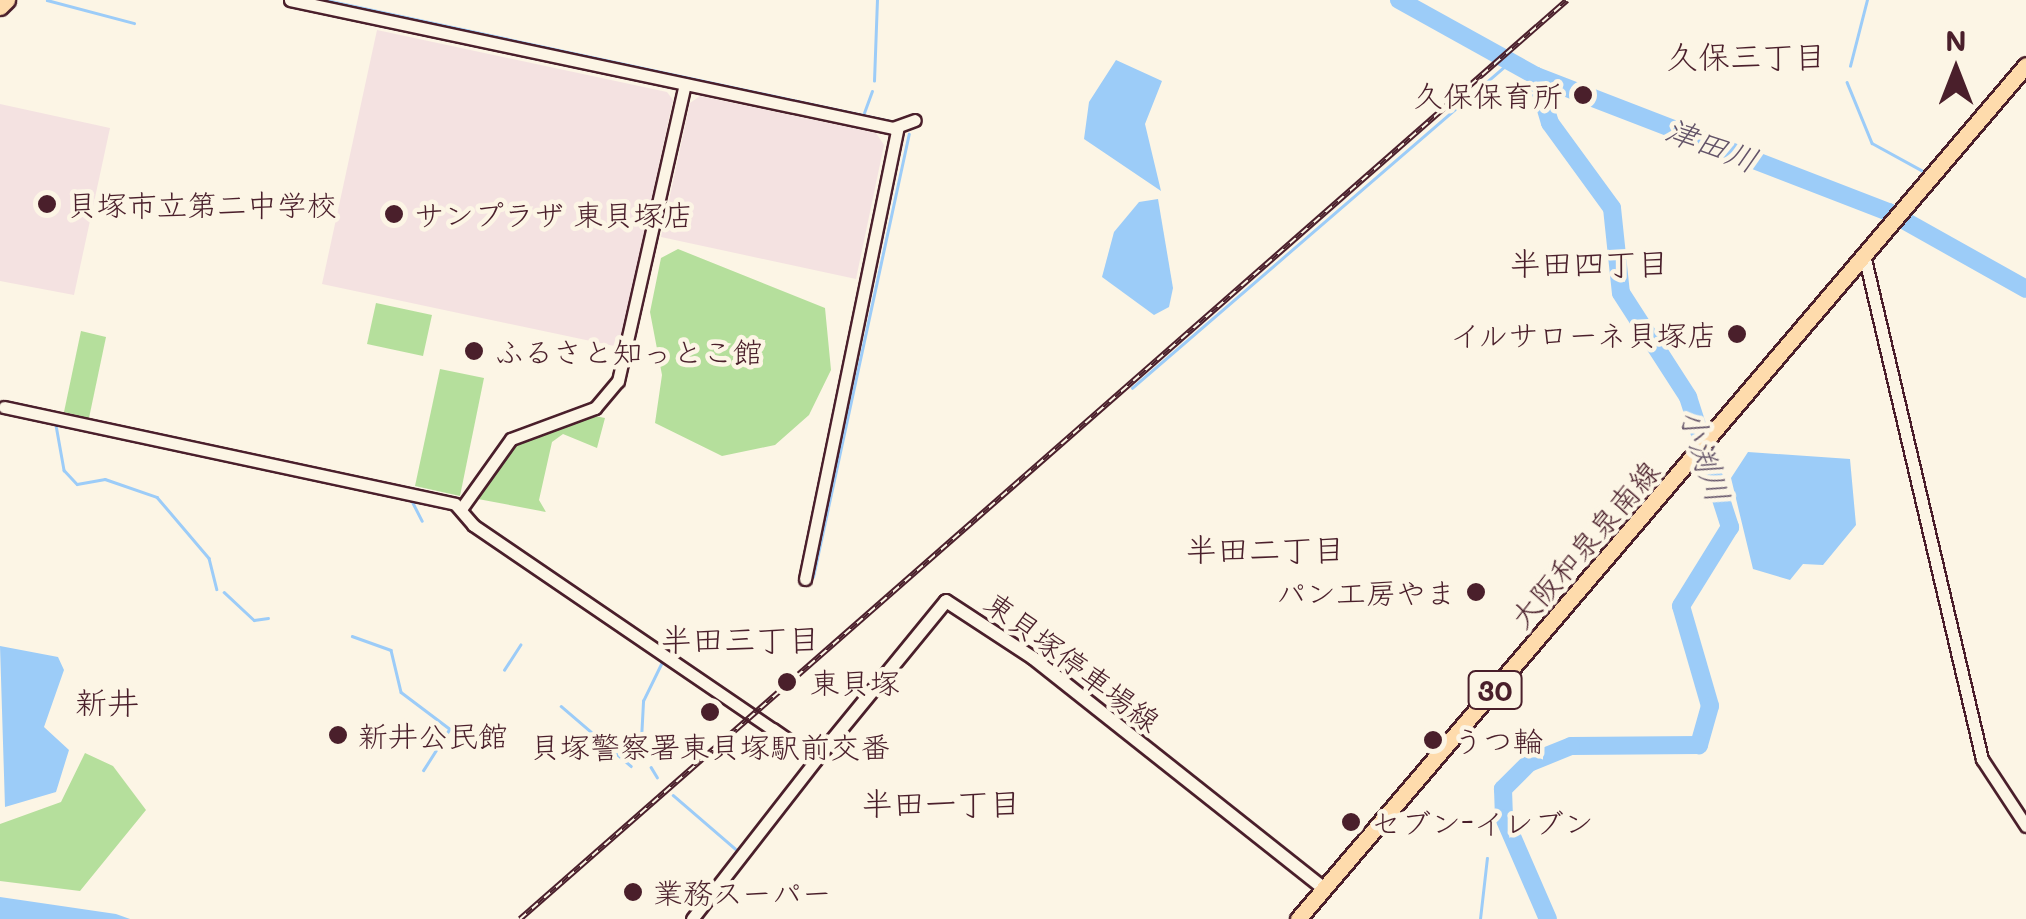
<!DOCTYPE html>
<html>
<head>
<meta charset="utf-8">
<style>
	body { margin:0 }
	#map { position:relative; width:2026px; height:919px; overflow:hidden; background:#fcf5e5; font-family:Mali,"Klee One",sans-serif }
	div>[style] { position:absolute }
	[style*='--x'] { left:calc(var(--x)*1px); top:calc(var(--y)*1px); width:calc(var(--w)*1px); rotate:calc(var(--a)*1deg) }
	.built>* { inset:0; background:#f4e2e1 }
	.green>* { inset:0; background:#b5df9c }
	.water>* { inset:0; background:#9cccf8 }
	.stream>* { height:2.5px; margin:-1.25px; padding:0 1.25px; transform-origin:1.25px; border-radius:1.25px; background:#9cccf8 }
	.river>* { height:18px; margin:-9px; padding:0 9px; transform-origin:9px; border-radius:9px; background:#9cccf8 }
	.roads { filter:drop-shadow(2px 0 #4a1f2b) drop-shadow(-2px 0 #4a1f2b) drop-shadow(0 2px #4a1f2b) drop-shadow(0 -2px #4a1f2b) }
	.tertiary>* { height:11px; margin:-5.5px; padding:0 5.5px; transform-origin:5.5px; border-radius:5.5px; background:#fcf5e5 }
	.secondary>* { height:12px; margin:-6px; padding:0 6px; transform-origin:6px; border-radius:6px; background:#fcf5e5 }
	.primary>* { height:15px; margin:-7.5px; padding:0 7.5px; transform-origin:7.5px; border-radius:7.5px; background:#fedbac }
	.trunk>* { height:15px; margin:-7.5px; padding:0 7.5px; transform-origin:7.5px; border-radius:7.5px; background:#fedbac }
	.rail>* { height:6px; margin-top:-3px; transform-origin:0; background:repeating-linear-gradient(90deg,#fcf5e5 0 8px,#4a1f2b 0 16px); box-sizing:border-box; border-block:2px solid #4a1f2b }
	.dots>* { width:28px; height:28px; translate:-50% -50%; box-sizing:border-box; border:5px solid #fcf5e5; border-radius:50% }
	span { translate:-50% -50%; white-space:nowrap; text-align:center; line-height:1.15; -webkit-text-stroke:9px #fcf5e5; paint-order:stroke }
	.shield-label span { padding:2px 8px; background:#fcf5e5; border:2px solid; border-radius:8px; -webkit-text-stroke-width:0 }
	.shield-label { font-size:28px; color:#4a1f2b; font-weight:700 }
	.poi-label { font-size:30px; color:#4a1f2b }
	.right { translate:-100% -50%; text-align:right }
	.left { translate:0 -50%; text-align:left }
	.street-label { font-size:30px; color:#4a1f2b }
	.neighbourhood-label { font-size:32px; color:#4a1f2b }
	.water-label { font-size:32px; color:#635368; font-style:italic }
	.north { position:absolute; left:1906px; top:20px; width:100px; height:100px; -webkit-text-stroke:8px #fcf5e5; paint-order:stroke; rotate:0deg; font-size:28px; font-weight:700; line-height:40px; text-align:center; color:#4a1f2b }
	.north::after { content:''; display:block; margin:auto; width:35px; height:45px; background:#4a1f2b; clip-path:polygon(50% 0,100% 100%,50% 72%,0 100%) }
</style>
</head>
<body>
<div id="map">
	<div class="built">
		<div style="clip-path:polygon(377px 30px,667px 92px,673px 100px,619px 347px,322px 284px)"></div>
		<div style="clip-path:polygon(700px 96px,876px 133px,884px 145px,856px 279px,661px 237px,690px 103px)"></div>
		<div style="clip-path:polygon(0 104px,110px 128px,74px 295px,0 281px)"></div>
	</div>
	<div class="green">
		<div style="clip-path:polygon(678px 249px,825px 308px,831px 370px,809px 415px,775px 445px,722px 456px,655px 423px,662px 375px,650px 312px,661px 258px)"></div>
		<div style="clip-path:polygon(376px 303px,432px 315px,423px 356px,367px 344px)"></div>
		<div style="clip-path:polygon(81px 331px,106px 337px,89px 418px,64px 412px)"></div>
		<div style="clip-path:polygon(440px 369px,484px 378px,460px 496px,415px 486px)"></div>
		<div style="clip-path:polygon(595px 416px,605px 418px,597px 448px,563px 434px,552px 442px,539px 500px,546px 512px,478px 499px,517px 441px)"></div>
		<div style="clip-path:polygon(85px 753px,113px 766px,146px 810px,80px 891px,0 881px,0 824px,61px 802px)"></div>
	</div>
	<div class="water">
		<div style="clip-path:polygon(1116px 60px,1162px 81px,1145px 124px,1161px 191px,1084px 139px,1089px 102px)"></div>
		<div style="clip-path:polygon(1158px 199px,1173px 288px,1169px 307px,1154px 315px,1102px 277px,1114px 232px,1139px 202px)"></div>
		<div style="clip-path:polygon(1748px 452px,1850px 459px,1856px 525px,1823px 565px,1803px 564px,1790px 580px,1753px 569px,1731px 478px)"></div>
		<div style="clip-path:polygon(0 646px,58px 657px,64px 670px,44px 727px,69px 750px,56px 792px,5px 807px)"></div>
		<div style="clip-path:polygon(0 897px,116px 914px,130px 919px,0 919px)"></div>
	</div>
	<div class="stream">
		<div style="--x:47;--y:0;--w:90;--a:14.8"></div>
		<div style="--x:326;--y:0;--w:578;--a:12.09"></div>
		<div style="--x:1850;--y:66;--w:68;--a:-75.6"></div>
		<div style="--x:874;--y:81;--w:81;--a:-87.9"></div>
		<div style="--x:1847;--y:82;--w:66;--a:67.7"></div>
		<div style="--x:1872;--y:143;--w:58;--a:28.8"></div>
		<div style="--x:864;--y:113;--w:23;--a:-70"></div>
		<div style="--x:1132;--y:388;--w:497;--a:-40.8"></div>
		<div style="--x:56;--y:425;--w:46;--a:79.9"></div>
		<div style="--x:64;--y:470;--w:19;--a:47"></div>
		<div style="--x:77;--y:484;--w:28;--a:-10"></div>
		<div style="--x:105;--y:479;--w:55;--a:19.1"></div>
		<div style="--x:157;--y:497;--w:80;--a:49.6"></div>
		<div style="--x:209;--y:558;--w:32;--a:76"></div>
		<div style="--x:412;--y:501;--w:22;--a:63"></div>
		<div style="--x:813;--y:577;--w:453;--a:-77.8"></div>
		<div style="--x:224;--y:592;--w:41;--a:43"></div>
		<div style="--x:254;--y:620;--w:14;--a:-8"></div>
		<div style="--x:352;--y:636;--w:41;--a:19.7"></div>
		<div style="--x:391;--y:650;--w:43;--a:76.6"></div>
		<div style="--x:401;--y:692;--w:61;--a:37.1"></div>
		<div style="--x:450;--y:729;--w:49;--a:122.4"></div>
		<div style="--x:504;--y:670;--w:30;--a:-57"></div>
		<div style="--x:561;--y:706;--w:92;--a:40.6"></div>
		<div style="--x:641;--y:740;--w:39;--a:-87"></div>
		<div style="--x:643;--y:701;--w:43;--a:-64"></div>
		<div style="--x:651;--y:767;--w:12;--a:59"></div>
		<div style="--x:673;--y:795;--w:84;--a:40.7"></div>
		<div style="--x:1480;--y:919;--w:61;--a:-83.5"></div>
	</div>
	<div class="river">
		<div style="--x:1399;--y:0;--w:157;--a:29"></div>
		<div style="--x:1536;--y:76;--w:378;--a:21.1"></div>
		<div style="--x:1889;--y:212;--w:157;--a:29.3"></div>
		<div style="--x:1536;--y:76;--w:49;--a:73.4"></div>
		<div style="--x:1550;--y:123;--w:105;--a:53.9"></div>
		<div style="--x:1612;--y:208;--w:85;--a:84"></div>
		<div style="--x:1621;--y:293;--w:124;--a:57.2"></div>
		<div style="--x:1688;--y:397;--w:137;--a:72.1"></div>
		<div style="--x:1730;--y:527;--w:93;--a:121.8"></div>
		<div style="--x:1681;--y:606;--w:104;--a:73.8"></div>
		<div style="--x:1710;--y:706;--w:41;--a:105.8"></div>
		<div style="--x:1699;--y:745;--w:128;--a:179.6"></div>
		<div style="--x:1571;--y:746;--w:45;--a:158"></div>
		<div style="--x:1529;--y:763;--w:37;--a:135"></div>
		<div style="--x:1503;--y:789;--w:29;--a:88"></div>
		<div style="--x:1504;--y:818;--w:110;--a:66.5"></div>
	</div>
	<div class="roads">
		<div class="tertiary">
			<div style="--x:290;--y:0;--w:616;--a:11.98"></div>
			<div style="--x:893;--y:128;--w:23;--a:-20"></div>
			<div style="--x:1865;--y:259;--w:514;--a:76.83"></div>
			<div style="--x:1982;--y:759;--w:80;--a:56.7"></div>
			<div style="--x:4;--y:407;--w:461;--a:12.1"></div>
			<div style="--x:455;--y:504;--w:28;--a:49"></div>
			<div style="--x:473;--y:525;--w:363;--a:34.3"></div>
			<div style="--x:461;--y:509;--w:86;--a:-54.5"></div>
			<div style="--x:511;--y:439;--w:90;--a:-20.3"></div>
			<div style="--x:595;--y:408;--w:35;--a:-50"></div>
			<div style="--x:618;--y:381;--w:304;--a:-77.3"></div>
			<div style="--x:805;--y:579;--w:461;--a:-78.4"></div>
			<div style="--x:692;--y:919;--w:202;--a:-52.1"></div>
		</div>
		<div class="secondary">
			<div style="--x:773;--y:730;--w:52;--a:34.9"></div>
			<div style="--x:816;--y:760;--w:205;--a:-50.7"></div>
			<div style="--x:946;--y:601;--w:104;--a:33.2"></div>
			<div style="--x:1033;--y:658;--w:372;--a:38.4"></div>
		</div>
		<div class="primary">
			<div style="--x:1298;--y:919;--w:1122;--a:-49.55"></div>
		</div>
		<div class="trunk">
			<div style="--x:0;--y:7;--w:10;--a:-45"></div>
		</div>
	</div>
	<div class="rail">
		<div style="--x:520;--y:919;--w:1393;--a:-41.27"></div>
	</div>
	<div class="dots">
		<div style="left:1583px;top:95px;background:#4a1f2b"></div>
		<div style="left:47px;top:204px;background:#4a1f2b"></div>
		<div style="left:394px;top:214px;background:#4a1f2b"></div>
		<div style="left:1737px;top:334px;background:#4a1f2b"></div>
		<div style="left:474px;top:351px;background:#4a1f2b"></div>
		<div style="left:1476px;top:592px;background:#4a1f2b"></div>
		<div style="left:787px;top:682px;background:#4a1f2b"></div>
		<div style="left:710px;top:712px;background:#4a1f2b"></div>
		<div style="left:338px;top:735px;background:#4a1f2b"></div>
		<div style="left:1433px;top:740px;background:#4a1f2b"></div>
		<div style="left:1351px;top:822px;background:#4a1f2b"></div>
		<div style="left:633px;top:892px;background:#4a1f2b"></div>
	</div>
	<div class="shield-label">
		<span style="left:1495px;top:690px">30</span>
	</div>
	<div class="poi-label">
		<span class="right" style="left:1563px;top:95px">久保保育所</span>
		<span class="left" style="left:67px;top:204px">貝塚市立第二中学校</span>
		<span class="left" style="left:414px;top:214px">サンプラザ 東貝塚店</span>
		<span class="right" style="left:1717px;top:334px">イルサローネ貝塚店</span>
		<span class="left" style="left:494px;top:351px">ふるさと知っとこ館</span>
		<span class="right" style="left:1456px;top:592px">パン工房やま</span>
		<span class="left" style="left:810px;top:682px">東貝塚</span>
		<span class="left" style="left:358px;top:735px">新井公民館</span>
		<span class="left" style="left:1453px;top:740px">うつ輪</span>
		<span style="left:710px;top:746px">貝塚警察署東貝塚駅前交番</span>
		<span class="left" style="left:1371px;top:822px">セブン-イレブン</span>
		<span class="left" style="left:653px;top:892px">業務スーパー</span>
	</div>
	<div class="street-label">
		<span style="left:1584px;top:544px;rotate:-49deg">大阪和泉泉南線</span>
		<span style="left:1073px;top:661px;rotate:37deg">東貝塚停車場線</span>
	</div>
	<div class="neighbourhood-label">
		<span style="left:1746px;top:55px">久保三丁目</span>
		<span style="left:1589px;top:262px">半田四丁目</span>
		<span style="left:1265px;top:548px">半田二丁目</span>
		<span style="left:740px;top:638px">半田三丁目</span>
		<span style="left:107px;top:701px">新井</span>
		<span style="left:941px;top:802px">半田一丁目</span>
	</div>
	<div class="water-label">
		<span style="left:1712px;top:144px;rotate:21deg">津田川</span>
		<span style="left:1706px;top:455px;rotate:72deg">小渕川</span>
	</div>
	<div class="north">N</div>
</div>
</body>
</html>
